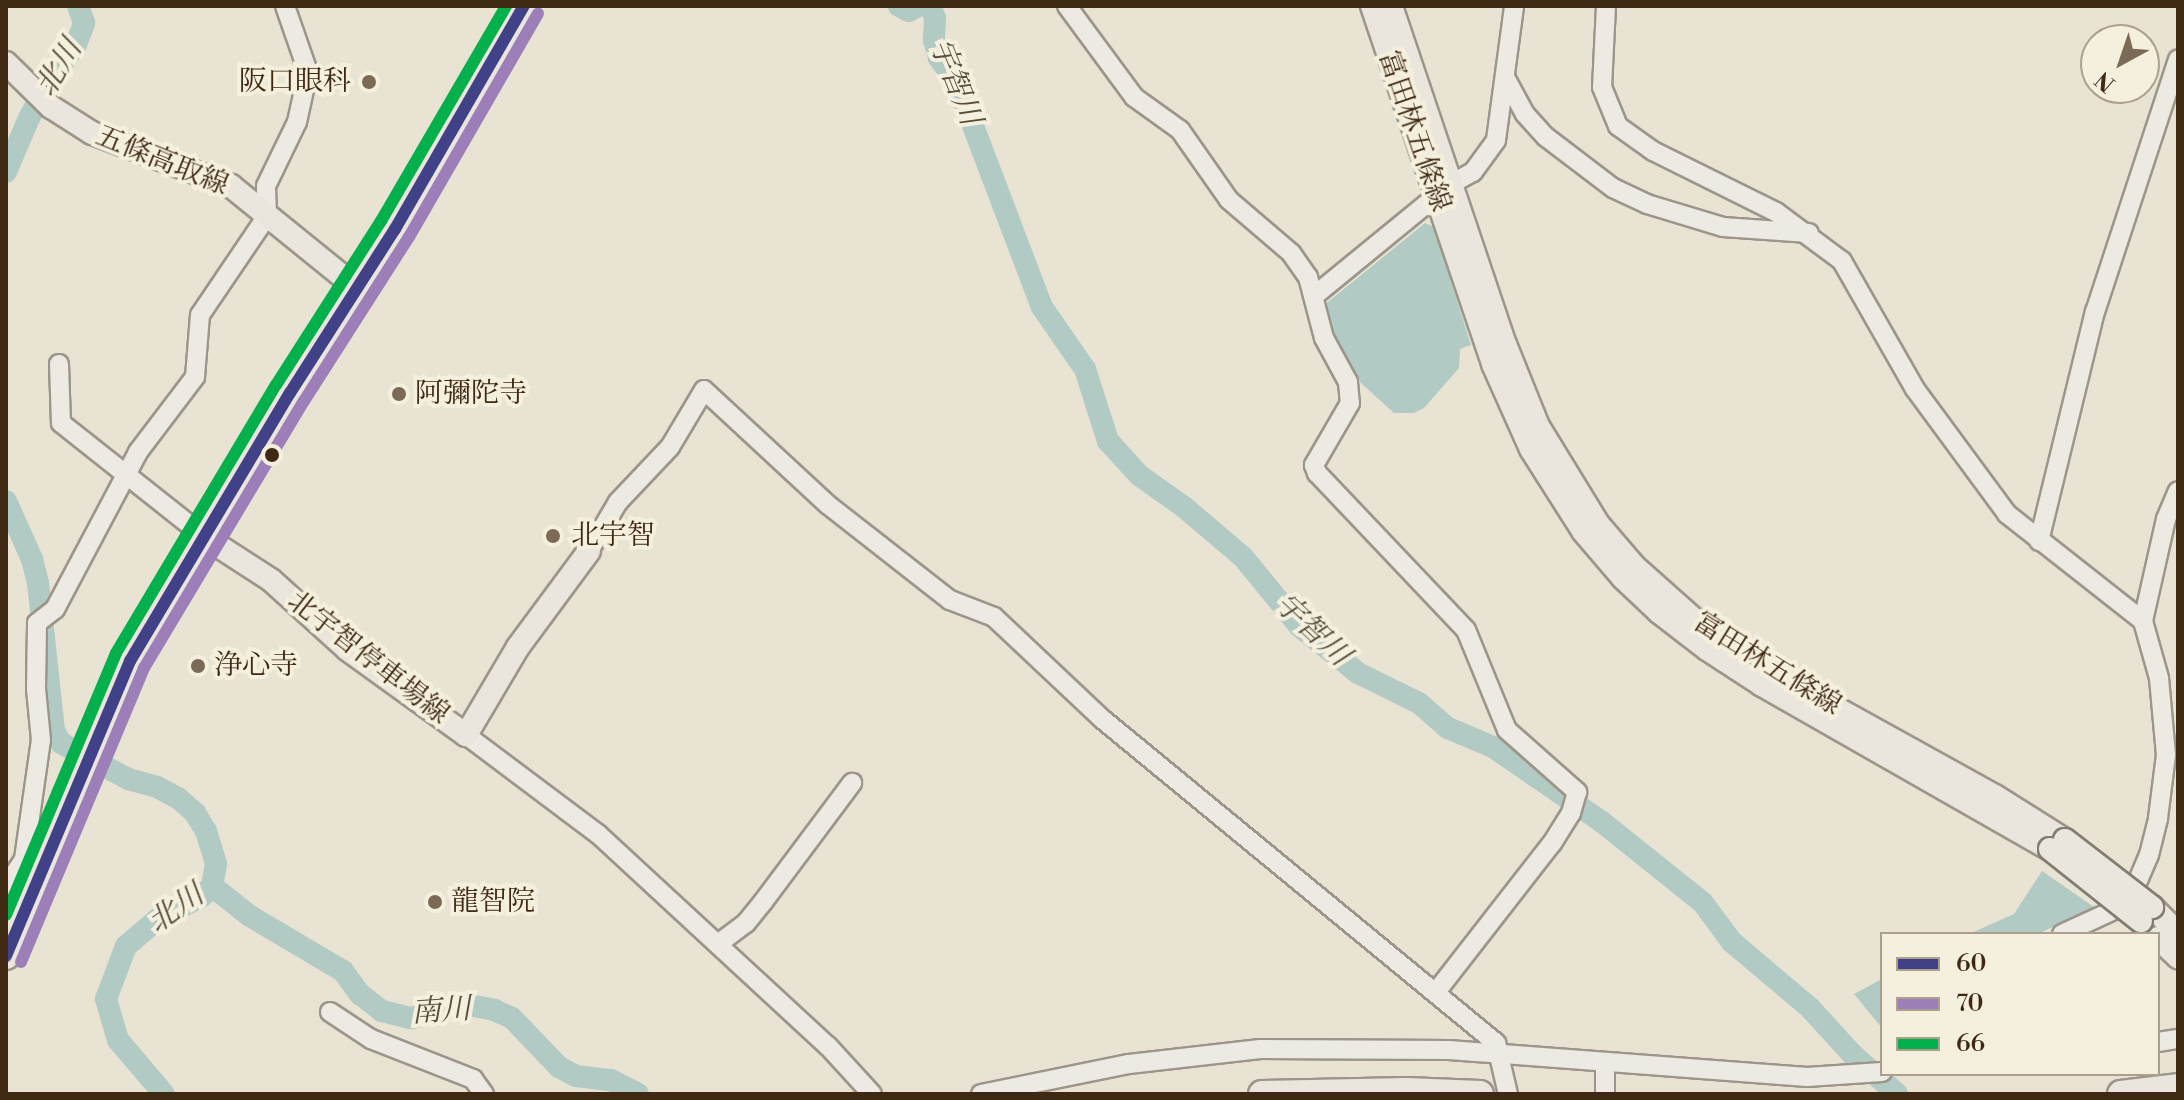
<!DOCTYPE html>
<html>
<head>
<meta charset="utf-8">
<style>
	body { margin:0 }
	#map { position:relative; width:2184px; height:1100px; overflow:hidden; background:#e8e3d3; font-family:"Libre Bodoni","Noto Serif JP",serif }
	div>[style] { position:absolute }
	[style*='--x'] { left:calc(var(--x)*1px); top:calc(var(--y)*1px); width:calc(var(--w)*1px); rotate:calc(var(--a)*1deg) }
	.water>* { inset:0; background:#b2cac4 }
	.river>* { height:22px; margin:-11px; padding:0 11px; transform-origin:11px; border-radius:11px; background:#b2cac4 }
	.roads { filter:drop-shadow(2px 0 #9c968a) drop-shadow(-2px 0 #9c968a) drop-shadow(0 2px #9c968a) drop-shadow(0 -2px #9c968a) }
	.minor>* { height:18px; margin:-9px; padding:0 9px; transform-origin:9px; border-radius:9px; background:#eceae2 }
	.major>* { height:22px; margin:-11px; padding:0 11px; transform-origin:11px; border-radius:11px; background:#eae6dd }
	.highway>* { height:26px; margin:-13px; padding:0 13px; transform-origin:13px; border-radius:13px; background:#eae6dd }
	.bridges { filter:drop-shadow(2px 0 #837d71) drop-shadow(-2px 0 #837d71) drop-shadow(0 2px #837d71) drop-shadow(0 -2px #837d71) }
	.major-bridge>* { height:22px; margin:-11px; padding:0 11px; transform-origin:11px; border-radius:11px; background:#eae6dd }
	.bus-1>* { height:12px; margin:-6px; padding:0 6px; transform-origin:6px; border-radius:6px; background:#414188 }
	.bus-2>* { height:12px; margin:-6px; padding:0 6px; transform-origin:6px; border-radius:6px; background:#9c7eb9 }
	.bus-3>* { height:12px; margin:-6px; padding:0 6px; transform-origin:6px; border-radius:6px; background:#04b04c }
	.dots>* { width:22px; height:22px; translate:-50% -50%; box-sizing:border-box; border:4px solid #f5efdd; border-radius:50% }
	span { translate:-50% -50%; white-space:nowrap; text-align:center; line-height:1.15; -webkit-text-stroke:8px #f5efdd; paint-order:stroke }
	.poi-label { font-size:28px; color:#3f2913 }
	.right { translate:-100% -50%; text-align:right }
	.left { translate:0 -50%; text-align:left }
	.street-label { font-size:28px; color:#3f2913 }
	.water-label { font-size:30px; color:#564e3e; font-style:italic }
	.frame { position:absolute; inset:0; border:8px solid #3f2913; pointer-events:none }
	.legend { position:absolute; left:1880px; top:932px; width:280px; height:144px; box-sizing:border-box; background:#f5efdd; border:2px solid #aca08c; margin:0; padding:10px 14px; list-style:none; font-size:24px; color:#3f2913 }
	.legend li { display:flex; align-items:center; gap:16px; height:40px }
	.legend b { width:40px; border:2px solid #aca08c }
	.north { position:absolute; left:2080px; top:24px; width:80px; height:80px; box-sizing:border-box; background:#f5efdd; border:2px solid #aca08c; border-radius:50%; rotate:220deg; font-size:22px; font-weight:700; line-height:32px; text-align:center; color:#3f2913 }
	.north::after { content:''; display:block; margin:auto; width:28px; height:36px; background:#7a6a56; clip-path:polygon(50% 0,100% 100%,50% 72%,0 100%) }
</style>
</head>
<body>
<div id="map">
	<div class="water">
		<div style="clip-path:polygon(1425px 223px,1434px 227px,1471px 345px,1460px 349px,1459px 368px,1424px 408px,1414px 413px,1394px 413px,1361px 383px,1341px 358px,1328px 332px,1323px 306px)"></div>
		<div style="clip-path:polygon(2042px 871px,2094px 907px,2038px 934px,1969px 934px,2014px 914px)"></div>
		<div style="clip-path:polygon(1882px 979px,1882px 1028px,1854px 994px)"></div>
	</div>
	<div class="river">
		<div style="--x:899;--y:6;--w:11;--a:27"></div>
		<div style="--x:909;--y:11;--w:10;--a:-29"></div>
		<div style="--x:930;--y:6;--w:13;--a:67"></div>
		<div style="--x:935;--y:18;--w:22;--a:93"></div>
		<div style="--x:934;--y:40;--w:19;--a:74"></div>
		<div style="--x:939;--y:58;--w:29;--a:54"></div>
		<div style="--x:956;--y:81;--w:242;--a:69.2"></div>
		<div style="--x:1042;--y:307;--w:75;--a:55.3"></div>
		<div style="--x:1085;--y:369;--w:76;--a:72.3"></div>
		<div style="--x:1108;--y:441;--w:46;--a:47.6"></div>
		<div style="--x:1139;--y:475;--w:55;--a:35.4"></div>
		<div style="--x:1184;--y:507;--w:77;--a:40.3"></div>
		<div style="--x:1243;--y:557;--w:90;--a:50.8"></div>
		<div style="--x:1300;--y:627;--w:74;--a:38.4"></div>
		<div style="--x:1358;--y:673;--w:68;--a:26.2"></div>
		<div style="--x:1419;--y:703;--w:38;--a:41"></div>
		<div style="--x:1448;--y:728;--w:49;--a:22.9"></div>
		<div style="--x:1493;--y:747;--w:132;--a:34.5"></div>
		<div style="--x:1602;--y:822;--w:129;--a:38.7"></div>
		<div style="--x:1703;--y:903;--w:49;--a:53.4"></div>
		<div style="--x:1732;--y:942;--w:102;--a:40.2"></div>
		<div style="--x:1810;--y:1008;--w:62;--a:47.6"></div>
		<div style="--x:1852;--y:1054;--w:60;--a:41.6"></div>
		<div style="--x:6;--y:172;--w:59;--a:-66.9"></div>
		<div style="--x:29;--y:118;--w:51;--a:-60.9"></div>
		<div style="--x:54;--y:73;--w:33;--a:-51"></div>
		<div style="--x:75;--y:47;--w:26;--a:-69"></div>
		<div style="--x:84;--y:23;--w:18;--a:-109"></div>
		<div style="--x:6;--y:501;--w:64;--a:65.9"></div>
		<div style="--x:32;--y:559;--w:25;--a:76"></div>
		<div style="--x:38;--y:583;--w:149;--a:83.8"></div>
		<div style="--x:54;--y:731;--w:14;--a:60"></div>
		<div style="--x:61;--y:743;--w:76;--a:28.2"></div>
		<div style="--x:128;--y:779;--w:30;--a:15"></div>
		<div style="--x:157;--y:787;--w:24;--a:28"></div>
		<div style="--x:178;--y:798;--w:23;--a:41"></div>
		<div style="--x:195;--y:813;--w:21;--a:59"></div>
		<div style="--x:206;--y:831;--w:34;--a:73"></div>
		<div style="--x:216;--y:864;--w:22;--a:100"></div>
		<div style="--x:212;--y:886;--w:16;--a:135"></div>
		<div style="--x:201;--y:897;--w:47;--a:153.4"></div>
		<div style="--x:159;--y:918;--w:43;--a:139.7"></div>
		<div style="--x:126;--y:946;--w:57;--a:110.7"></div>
		<div style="--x:106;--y:999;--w:43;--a:73.7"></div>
		<div style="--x:118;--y:1040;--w:71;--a:49.6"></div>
		<div style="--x:212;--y:886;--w:48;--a:38.3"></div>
		<div style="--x:250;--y:916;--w:108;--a:30.6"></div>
		<div style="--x:343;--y:971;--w:29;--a:54"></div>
		<div style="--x:360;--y:994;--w:28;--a:38"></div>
		<div style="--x:382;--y:1011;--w:30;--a:14"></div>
		<div style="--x:411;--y:1018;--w:55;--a:-14.8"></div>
		<div style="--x:464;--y:1004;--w:31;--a:11"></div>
		<div style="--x:494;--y:1010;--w:20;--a:24"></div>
		<div style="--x:512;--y:1018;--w:68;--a:46.2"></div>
		<div style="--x:559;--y:1067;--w:19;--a:28"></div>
		<div style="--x:576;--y:1076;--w:35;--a:7"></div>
		<div style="--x:611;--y:1080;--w:30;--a:27"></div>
	</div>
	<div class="roads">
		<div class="minor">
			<div style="--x:1067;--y:6;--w:113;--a:53.6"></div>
			<div style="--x:1134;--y:97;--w:57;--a:35.7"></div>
			<div style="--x:1180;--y:130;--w:85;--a:55"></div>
			<div style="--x:1229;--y:200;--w:82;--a:40.5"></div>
			<div style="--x:1291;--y:253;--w:29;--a:55"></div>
			<div style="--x:1308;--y:277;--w:63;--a:75.3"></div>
			<div style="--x:1324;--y:338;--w:50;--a:61.4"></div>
			<div style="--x:1348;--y:382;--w:21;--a:85"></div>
			<div style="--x:1350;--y:403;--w:72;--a:120.1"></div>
			<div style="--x:1314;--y:465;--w:9;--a:69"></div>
			<div style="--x:1317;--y:473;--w:216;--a:46.5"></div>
			<div style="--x:1466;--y:630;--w:108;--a:67.7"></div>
			<div style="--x:1507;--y:730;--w:94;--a:41.5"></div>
			<div style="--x:1577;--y:792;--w:22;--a:106"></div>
			<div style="--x:1571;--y:813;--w:36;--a:122"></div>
			<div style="--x:1552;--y:843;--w:189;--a:127.9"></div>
			<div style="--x:1606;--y:6;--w:81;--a:92.8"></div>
			<div style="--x:1602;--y:87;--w:42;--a:67.7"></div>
			<div style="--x:1618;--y:126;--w:43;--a:35.5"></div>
			<div style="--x:1653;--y:151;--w:137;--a:26.4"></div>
			<div style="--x:1776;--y:212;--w:82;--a:36.6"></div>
			<div style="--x:1842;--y:261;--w:147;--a:60.3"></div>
			<div style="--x:1915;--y:389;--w:155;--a:53.6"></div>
			<div style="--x:2007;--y:514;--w:173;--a:38.2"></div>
			<div style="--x:1505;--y:77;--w:42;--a:61.6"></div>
			<div style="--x:1525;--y:114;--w:31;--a:48"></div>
			<div style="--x:1546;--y:137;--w:84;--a:37.3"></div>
			<div style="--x:1613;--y:188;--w:38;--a:25"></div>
			<div style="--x:1647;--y:204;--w:79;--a:16.8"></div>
			<div style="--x:1723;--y:227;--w:86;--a:4"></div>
			<div style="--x:1314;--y:296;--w:177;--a:-39.3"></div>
			<div style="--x:1451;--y:184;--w:25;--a:-29"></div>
			<div style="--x:1473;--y:172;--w:39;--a:-54"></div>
			<div style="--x:1496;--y:140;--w:135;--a:-82.3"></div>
			<div style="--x:59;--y:364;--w:59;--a:88.1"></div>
			<div style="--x:61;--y:423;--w:185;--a:38.4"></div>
			<div style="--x:2039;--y:541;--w:236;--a:-76.3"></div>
			<div style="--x:2095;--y:312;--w:266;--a:-71.8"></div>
			<div style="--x:589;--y:551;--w:57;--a:-59.4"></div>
			<div style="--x:618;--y:502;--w:76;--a:-46.6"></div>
			<div style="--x:670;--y:447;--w:66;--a:-59.2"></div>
			<div style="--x:704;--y:390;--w:168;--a:42.8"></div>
			<div style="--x:827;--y:504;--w:156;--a:38"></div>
			<div style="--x:950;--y:600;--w:47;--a:21.1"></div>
			<div style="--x:994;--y:617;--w:147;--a:43.3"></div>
			<div style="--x:1101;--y:718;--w:512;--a:39.45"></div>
			<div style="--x:1496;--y:1043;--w:52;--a:76.8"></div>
			<div style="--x:466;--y:735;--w:165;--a:36.9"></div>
			<div style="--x:598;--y:834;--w:313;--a:42.7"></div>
			<div style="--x:828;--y:1046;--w:65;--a:47.5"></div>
			<div style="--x:6;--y:886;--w:32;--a:-56"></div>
			<div style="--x:24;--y:859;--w:120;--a:-81.9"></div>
			<div style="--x:41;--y:740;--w:51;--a:-95.6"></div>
			<div style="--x:36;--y:689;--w:66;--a:-89.1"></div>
			<div style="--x:37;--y:623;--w:23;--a:-38"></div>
			<div style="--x:55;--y:609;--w:178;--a:-62.1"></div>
			<div style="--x:138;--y:452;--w:94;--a:-52.8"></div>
			<div style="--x:195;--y:377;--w:62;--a:-85.4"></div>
			<div style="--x:200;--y:315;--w:120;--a:-55.9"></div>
			<div style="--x:267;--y:216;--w:30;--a:-92"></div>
			<div style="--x:266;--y:186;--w:71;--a:-64.2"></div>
			<div style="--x:297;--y:122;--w:51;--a:-77.6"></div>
			<div style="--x:308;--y:72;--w:70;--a:-109.2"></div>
			<div style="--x:2062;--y:934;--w:60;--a:-24.8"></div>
			<div style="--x:2116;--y:909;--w:33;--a:-51"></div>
			<div style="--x:2137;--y:883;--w:30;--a:-67"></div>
			<div style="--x:2149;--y:855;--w:38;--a:-76"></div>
			<div style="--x:2158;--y:818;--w:64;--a:-82.8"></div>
			<div style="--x:2166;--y:755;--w:77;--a:-95.2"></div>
			<div style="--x:2159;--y:678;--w:59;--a:-105.7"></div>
			<div style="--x:2143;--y:621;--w:105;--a:-77.3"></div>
			<div style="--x:2166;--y:519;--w:30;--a:-67"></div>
			<div style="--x:718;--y:944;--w:35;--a:-37"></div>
			<div style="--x:746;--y:923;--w:27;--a:-51"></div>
			<div style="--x:763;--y:902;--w:149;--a:-53.2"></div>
			<div style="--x:330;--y:1012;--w:49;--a:33.4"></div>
			<div style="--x:371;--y:1039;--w:110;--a:21.4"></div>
			<div style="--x:473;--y:1079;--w:19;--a:54"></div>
			<div style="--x:2158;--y:1042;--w:20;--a:-9"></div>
			<div style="--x:981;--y:1094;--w:151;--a:-11.5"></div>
			<div style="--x:1129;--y:1064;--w:132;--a:-6.5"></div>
			<div style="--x:1260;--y:1049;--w:189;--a:0.3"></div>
			<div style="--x:1449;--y:1050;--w:359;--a:4.3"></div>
			<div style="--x:1807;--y:1077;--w:75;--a:-3.8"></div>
			<div style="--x:1605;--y:1094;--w:32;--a:-90"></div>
		</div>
		<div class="major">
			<div style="--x:1372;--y:6;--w:378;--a:71.3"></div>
			<div style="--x:1493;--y:364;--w:93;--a:65.9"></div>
			<div style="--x:1531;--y:449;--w:97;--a:57.6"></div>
			<div style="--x:1583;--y:531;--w:62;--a:49.6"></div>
			<div style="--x:1623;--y:578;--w:50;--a:43.4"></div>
			<div style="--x:1659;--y:612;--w:61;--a:37.6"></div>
			<div style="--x:1707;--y:649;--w:66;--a:33.2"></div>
			<div style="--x:1762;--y:685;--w:331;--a:29.7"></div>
			<div style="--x:1391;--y:6;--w:357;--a:71.4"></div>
			<div style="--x:1505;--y:344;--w:88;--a:68.1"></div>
			<div style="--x:1538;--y:426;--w:115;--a:58.5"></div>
			<div style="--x:1598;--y:524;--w:55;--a:49.4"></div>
			<div style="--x:1634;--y:566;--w:95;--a:41.6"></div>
			<div style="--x:6;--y:63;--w:63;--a:44.4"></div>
			<div style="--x:51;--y:107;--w:49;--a:32.4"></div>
			<div style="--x:92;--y:133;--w:149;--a:20.9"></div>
			<div style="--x:231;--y:186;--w:162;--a:39"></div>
			<div style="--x:206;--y:538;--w:77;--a:32.9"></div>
			<div style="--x:271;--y:580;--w:103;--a:42.2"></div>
			<div style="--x:347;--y:649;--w:147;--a:35.9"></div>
			<div style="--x:466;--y:735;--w:102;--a:-59.4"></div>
			<div style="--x:518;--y:647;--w:119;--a:-53.5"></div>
			<div style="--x:1827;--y:703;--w:192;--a:29"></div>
			<div style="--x:1995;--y:796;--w:83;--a:32.2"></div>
			<div style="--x:2152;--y:907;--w:37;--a:45"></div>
			<div style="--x:2158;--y:938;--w:28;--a:44"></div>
		</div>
		<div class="highway">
			<div style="--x:6;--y:956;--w:320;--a:-67.2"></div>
			<div style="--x:130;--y:661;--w:312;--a:-59.2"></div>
			<div style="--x:290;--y:393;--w:195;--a:-57.4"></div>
			<div style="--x:395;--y:229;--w:258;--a:-60"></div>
			<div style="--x:1262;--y:1094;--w:145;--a:-1.2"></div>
			<div style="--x:1407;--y:1091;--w:73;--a:2.4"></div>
			<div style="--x:2121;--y:1094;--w:57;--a:-7"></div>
		</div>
	</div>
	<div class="bridges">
		<div class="major-bridge">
			<div style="--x:2065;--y:840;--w:110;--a:37.6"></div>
			<div style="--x:2050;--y:849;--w:116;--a:38.4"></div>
		</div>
	</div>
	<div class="bus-1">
		<div style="--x:6;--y:956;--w:320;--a:-67.2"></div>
		<div style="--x:130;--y:661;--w:312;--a:-59.2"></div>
		<div style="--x:290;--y:393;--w:195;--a:-57.4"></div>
		<div style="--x:395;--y:229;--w:258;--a:-60"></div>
	</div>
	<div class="bus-2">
		<div style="--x:21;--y:962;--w:319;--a:-67.3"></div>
		<div style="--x:144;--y:668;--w:311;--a:-59.1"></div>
		<div style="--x:304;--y:401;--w:195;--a:-57.4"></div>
		<div style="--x:409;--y:237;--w:258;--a:-60"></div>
	</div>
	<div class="bus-3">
		<div style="--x:6;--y:915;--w:284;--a:-67.2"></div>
		<div style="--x:116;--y:653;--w:312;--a:-59.2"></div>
		<div style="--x:276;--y:385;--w:195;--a:-57.4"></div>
		<div style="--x:381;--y:221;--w:249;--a:-59.8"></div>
	</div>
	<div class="dots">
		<div style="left:369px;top:82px;background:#7a6a56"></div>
		<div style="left:399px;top:394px;background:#7a6a56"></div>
		<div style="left:272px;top:455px;background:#3f2913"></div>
		<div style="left:553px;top:536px;background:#7a6a56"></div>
		<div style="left:198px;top:666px;background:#7a6a56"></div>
		<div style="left:435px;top:902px;background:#7a6a56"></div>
	</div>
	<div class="poi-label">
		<span class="right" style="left:351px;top:82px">阪口眼科</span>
		<span class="left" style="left:415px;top:394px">阿彌陀寺</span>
		<span class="left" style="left:571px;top:536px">北宇智</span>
		<span class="left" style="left:214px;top:666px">浄心寺</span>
		<span class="left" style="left:451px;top:902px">龍智院</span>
	</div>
	<div class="street-label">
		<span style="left:1414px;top:131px;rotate:71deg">富田林五條線</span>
		<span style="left:162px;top:161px;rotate:22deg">五條高取線</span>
		<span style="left:368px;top:658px;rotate:38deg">北宇智停車場線</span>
		<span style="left:1767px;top:664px;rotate:32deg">富田林五條線</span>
	</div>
	<div class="water-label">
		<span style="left:59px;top:68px;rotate:-59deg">北川</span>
		<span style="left:955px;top:82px;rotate:68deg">宇智川</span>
		<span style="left:1312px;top:630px;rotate:43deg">宇智川</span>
		<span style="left:176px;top:909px;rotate:-35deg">北川</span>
		<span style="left:441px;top:1011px;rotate:-4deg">南川</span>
	</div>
	<div class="frame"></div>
	<ul class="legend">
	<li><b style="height:10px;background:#414188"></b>60</li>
	<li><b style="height:10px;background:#9c7eb9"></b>70</li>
	<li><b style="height:10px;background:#04b04c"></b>66</li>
	</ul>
	<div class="north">N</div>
</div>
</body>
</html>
